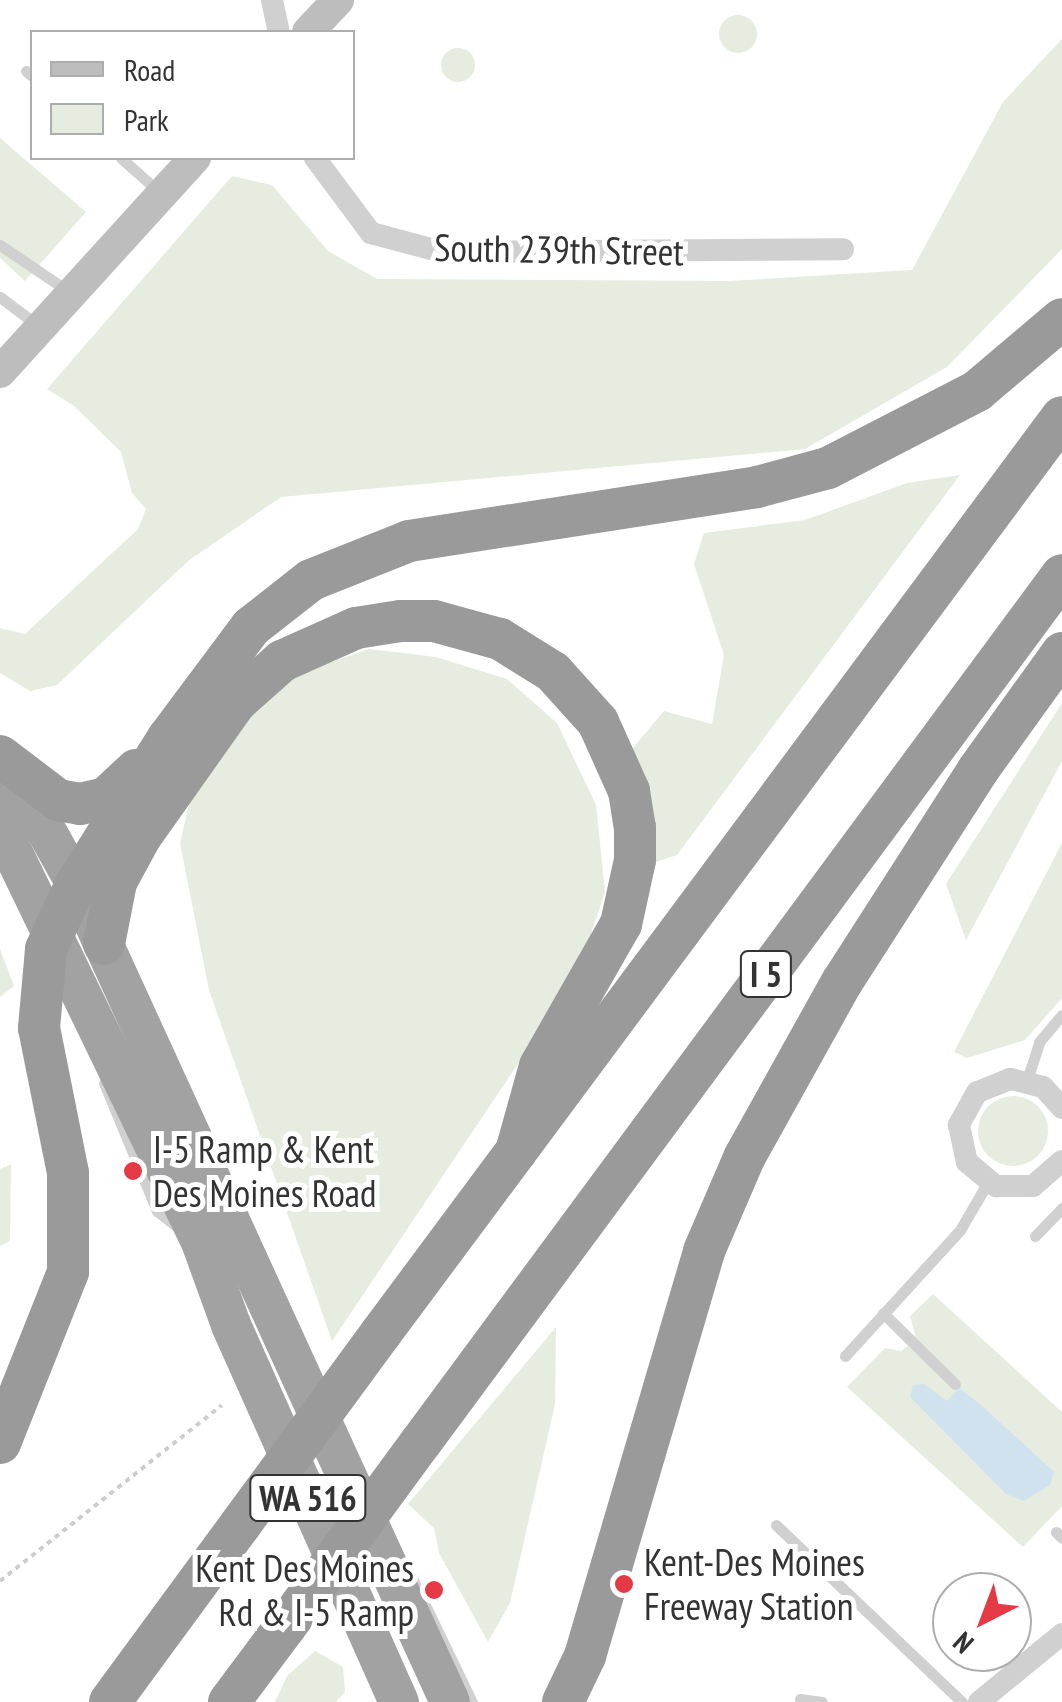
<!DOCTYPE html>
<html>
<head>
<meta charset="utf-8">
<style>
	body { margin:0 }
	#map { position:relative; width:1062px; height:1702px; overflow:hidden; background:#fff; font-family:"PT Sans Narrow",sans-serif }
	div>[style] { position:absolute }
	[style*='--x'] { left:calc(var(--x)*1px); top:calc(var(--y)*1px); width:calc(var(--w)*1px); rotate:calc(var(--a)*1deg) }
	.green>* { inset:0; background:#e6ecdf }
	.round { border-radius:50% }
	.water>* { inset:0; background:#cfe2ee }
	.path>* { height:4px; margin-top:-2px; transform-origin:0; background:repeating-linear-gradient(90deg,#cdcdcd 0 5px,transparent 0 10px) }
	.service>* { height:11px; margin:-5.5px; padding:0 5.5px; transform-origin:5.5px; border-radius:5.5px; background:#d0d0d0 }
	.minor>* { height:22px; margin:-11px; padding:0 11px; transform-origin:11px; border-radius:11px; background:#d0d0d0 }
	.secondary>* { height:32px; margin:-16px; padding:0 16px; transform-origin:16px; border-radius:16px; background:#bdbdbd }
	.trunk>* { height:40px; margin:-20px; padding:0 20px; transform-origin:20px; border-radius:20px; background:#a2a2a2 }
	.motorway>* { height:42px; margin:-21px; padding:0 21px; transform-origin:21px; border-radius:21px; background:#9a9a9a }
	.motorway-bridge>* { height:42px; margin:-21px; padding:0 21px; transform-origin:21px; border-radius:21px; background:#9a9a9a }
	.dots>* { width:28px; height:28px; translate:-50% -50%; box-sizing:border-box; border:5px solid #fff; border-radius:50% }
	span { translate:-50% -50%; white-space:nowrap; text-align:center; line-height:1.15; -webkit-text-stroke:10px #fff; paint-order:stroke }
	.shield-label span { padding:2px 8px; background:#fff; border:2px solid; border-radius:8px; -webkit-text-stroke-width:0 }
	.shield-label { font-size:35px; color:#333; font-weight:700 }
	.street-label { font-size:38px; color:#333 }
	.poi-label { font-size:38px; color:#333 }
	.left { translate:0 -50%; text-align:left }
	.right { translate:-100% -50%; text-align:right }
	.legend { position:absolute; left:30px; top:30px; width:325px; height:130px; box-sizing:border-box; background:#fff; border:2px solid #adadad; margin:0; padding:12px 18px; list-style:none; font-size:30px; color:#333 }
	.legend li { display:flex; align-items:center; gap:20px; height:50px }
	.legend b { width:50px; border:2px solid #adadad }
	.north { position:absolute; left:932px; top:1572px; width:100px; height:100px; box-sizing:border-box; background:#fff; border:2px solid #adadad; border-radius:50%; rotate:222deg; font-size:28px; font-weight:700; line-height:40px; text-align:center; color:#333 }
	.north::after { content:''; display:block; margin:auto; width:35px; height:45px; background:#e63946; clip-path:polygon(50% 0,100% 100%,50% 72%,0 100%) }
</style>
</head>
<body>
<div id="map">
	<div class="green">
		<div class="round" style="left:719px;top:15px;width:38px;height:38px"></div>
		<div style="clip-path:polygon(1062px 39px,1062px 249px,947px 367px,805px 449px,281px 497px,188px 561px,57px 685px,30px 691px,0 673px,0 628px,25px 634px,138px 529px,146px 509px,132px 493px,121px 452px,74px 406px,47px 389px,232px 176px,272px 185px,328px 251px,377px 279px,729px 281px,912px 270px,1003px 102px)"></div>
		<div class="round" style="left:441px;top:48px;width:34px;height:34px"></div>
		<div style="clip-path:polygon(0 138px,86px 212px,25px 281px,0 258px)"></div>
		<div style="clip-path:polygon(960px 475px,677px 855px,656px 862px,628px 754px,664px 711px,712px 724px,724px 655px,694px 564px,704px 533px,805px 520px,907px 483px)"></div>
		<div style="clip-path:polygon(369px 649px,436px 657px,507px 679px,557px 723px,596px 805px,605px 892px,577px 976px,332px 1341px,209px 990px,180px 843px,197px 771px,236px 716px,294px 675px)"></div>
		<div style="clip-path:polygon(1062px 703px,1062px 761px,966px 940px,946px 884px)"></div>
		<div style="clip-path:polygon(1062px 843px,1062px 998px,1025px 1040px,967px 1058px,954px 1052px)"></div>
		<div style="clip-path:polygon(0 949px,14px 986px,0 997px)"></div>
		<div class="round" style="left:978px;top:1096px;width:70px;height:70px"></div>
		<div style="clip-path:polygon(11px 1164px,10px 1241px,0 1246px,0 1169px)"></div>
		<div style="clip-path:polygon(933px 1294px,1062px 1412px,1062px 1506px,1023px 1547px,847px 1387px,885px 1348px,901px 1351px,916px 1339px,910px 1316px)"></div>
		<div style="clip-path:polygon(556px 1327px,555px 1404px,510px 1603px,488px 1642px,439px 1553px,434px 1528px,408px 1504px)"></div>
		<div style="clip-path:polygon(315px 1651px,343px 1667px,345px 1692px,336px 1702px,275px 1702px,287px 1676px)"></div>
	</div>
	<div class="water">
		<div style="clip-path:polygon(924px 1384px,947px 1401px,959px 1388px,981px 1405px,1054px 1472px,1050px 1485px,1024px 1501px,1006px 1494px,910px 1397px,913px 1385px)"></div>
	</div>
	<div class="path">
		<div style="--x:0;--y:1581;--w:283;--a:-38.4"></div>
	</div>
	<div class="service">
		<div style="--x:26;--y:71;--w:8;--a:40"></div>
		<div style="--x:121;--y:158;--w:50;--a:41.7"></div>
		<div style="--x:0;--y:245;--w:82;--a:34.1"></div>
		<div style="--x:0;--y:297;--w:46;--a:37.1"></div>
		<div style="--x:1027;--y:1080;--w:40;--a:-72"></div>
		<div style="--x:1039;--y:1042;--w:35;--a:-50"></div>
		<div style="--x:104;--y:1083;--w:139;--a:67.5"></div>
		<div style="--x:157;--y:1211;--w:28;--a:38"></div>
		<div style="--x:1035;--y:1236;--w:39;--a:-46"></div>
		<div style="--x:883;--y:1313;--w:101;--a:44.6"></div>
		<div style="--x:845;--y:1356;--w:171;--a:-47.6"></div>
		<div style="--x:960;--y:1230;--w:56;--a:-59.7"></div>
		<div style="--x:776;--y:1525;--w:257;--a:43.6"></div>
		<div style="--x:1056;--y:1532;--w:8;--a:45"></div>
		<div style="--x:411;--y:1576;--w:140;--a:64.2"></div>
		<div style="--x:800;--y:1699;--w:22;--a:8"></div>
	</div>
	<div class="minor">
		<div style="--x:272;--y:0;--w:33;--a:78"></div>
		<div style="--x:315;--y:158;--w:94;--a:53.3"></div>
		<div style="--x:371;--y:233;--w:73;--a:15"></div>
		<div style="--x:442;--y:252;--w:401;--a:-0.4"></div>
		<div style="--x:1062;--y:1108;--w:28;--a:-132"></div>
		<div style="--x:1043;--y:1087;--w:34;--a:-166"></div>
		<div style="--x:1010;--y:1079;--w:35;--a:158"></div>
		<div style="--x:977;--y:1092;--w:38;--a:119"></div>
		<div style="--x:959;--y:1125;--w:38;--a:78"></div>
		<div style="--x:967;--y:1162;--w:38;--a:40"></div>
		<div style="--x:996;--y:1186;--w:37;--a:0"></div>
		<div style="--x:1033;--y:1186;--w:38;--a:-41"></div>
		<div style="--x:979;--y:1702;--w:107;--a:-39.3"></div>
	</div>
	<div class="secondary">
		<div style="--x:308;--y:32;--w:44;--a:-46.8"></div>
		<div style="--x:0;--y:372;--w:290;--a:-47.7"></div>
	</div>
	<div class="trunk">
		<div style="--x:0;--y:782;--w:39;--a:36"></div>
		<div style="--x:32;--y:805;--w:90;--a:60.9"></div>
		<div style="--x:76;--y:884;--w:899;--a:65.43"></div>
		<div style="--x:0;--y:826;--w:462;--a:64.2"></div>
		<div style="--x:201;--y:1242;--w:88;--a:70.1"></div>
		<div style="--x:231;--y:1325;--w:413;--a:66"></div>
	</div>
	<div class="motorway">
		<div style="--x:0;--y:756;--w:73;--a:37.2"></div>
		<div style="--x:58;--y:800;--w:22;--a:10"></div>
		<div style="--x:80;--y:804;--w:27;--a:-13"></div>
		<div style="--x:106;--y:798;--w:41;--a:-43"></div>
		<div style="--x:104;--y:944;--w:63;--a:-79"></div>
		<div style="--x:116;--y:882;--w:52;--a:-61.5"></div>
		<div style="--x:141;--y:836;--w:164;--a:-54.7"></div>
		<div style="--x:236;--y:702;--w:62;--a:-41.7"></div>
		<div style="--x:282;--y:661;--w:81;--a:-24"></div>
		<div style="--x:356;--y:628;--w:45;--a:-9"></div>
		<div style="--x:400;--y:621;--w:34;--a:0"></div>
		<div style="--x:434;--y:621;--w:68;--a:15.3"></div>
		<div style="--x:500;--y:639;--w:62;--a:31.9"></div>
		<div style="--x:553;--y:672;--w:67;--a:48"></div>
		<div style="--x:598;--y:722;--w:76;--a:65.8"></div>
		<div style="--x:629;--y:791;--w:36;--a:81"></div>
		<div style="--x:635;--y:827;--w:33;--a:90"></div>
		<div style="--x:635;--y:860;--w:66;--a:102.3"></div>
		<div style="--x:621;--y:924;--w:163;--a:119.7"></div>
		<div style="--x:540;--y:1066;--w:89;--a:105.6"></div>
		<div style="--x:381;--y:1333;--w:1141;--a:-53.37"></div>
		<div style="--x:421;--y:1442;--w:1078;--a:-53.52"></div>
		<div style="--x:0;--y:1443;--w:184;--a:-68.3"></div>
		<div style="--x:68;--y:1272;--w:99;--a:-90"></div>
		<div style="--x:68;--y:1173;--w:148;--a:-101.3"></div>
		<div style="--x:39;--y:1028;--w:79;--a:-84.9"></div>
		<div style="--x:46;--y:949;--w:72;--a:-65.2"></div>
		<div style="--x:76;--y:884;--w:173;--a:-57.8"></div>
		<div style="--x:168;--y:738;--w:139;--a:-53.2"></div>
		<div style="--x:251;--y:627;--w:76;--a:-38.1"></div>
		<div style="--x:311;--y:580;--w:105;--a:-21.7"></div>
		<div style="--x:409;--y:541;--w:352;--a:-8.8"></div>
		<div style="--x:757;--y:487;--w:73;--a:-15"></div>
		<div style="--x:828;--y:468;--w:168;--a:-27.3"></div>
		<div style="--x:977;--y:391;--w:111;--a:-40.3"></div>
		<div style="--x:110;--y:1702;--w:220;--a:-53.7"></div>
		<div style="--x:229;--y:1702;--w:94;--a:-53.3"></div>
		<div style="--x:563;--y:1702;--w:51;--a:-64.4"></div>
		<div style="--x:585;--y:1656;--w:422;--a:-73.6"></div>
		<div style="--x:704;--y:1251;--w:103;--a:-66.7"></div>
		<div style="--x:745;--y:1156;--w:199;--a:-60.9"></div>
		<div style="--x:842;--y:982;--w:252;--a:-57.3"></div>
		<div style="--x:978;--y:770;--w:144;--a:-54.3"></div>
	</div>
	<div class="motorway-bridge">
		<div style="--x:240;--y:1525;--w:238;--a:-53.7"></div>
		<div style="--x:285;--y:1627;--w:230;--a:-53.7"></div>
	</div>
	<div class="dots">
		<div style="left:133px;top:1171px;background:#e63946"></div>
		<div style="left:624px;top:1584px;background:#e63946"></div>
		<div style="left:434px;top:1590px;background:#e63946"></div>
	</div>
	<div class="shield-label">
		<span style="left:766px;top:974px">I 5</span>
		<span style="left:308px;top:1498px">WA 516</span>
	</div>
	<div class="street-label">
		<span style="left:559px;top:249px;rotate:1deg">South 239th Street</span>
	</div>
	<div class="poi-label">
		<span class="left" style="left:153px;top:1171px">I-5 Ramp &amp; Kent<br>Des Moines Road</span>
		<span class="left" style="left:644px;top:1584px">Kent-Des Moines<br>Freeway Station</span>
		<span class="right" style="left:414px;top:1590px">Kent Des Moines<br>Rd &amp; I-5 Ramp</span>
	</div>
	<ul class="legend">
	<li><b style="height:12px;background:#bdbdbd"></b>Road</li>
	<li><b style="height:28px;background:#e6ecdf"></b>Park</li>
	</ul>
	<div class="north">N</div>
</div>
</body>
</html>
